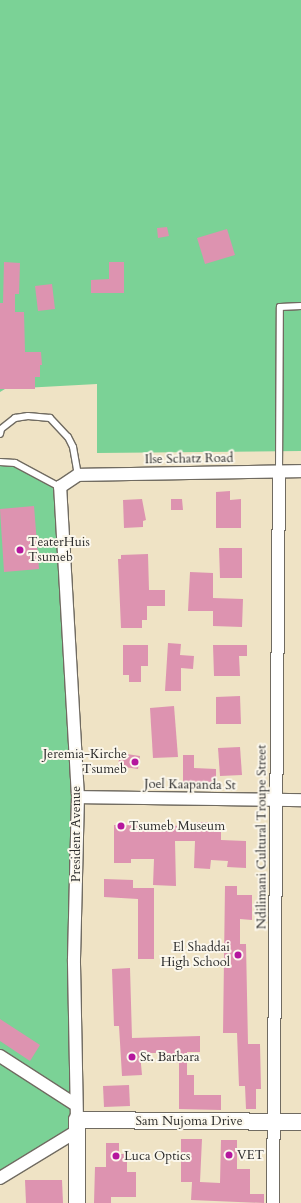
<!DOCTYPE html>
<html>
<head>
<meta charset="utf-8">
<style>
	body { margin:0 }
	#map { position:relative; width:301px; height:1203px; overflow:hidden; background:#efe3c5; font-family:Cardo,serif }
	div>[style] { position:absolute }
	[style*='--x'] { left:calc(var(--x)*1px); top:calc(var(--y)*1px); width:calc(var(--w)*1px); rotate:calc(var(--a)*1deg) }
	.green>* { inset:0; background:#7bd296 }
	.building>* { inset:0; background:#dd93b0 }
	.roads { filter:drop-shadow(1px 0 #706b61) drop-shadow(-1px 0 #706b61) drop-shadow(0 1px #706b61) drop-shadow(0 -1px #706b61) }
	.service>* { height:6px; margin:-3px; padding:0 3px; transform-origin:3px; border-radius:3px; background:#fff }
	.minor>* { height:12px; margin:-6px; padding:0 6px; transform-origin:6px; border-radius:6px; background:#fff }
	.tertiary>* { height:16px; margin:-8px; padding:0 8px; transform-origin:8px; border-radius:8px; background:#fff }
	.dots>* { width:11px; height:11px; translate:-50% -50%; box-sizing:border-box; border:2px solid #fbf7ec; border-radius:50% }
	span { translate:-50% -50%; white-space:nowrap; text-align:center; line-height:1.15; -webkit-text-stroke:4px #fbf7ec; paint-order:stroke }
	.street-label { font-size:13px; color:#2b2b2b }
	.poi-label { font-size:13px; color:#2b2b2b }
	.left { translate:0 -50%; text-align:left }
	.right { translate:-100% -50%; text-align:right }
</style>
</head>
<body>
<div id="map">
	<div class="green">
		<div style="clip-path:polygon(0 0,301px 0,301px 451px,97px 453px,97px 384px,5px 389px,0 392px)"></div>
		<div style="clip-path:polygon(0 462px,15px 463px,60px 487px,78px 797px,77px 1131px,0 1180px)"></div>
	</div>
	<div class="building">
		<div style="clip-path:polygon(167px 227px,169px 236px,158px 238px,157px 228px)"></div>
		<div style="clip-path:polygon(227px 229px,235px 255px,205px 264px,197px 238px)"></div>
		<div style="clip-path:polygon(4px 262px,20px 263px,19px 294px,15px 294px,15px 312px,24px 312px,25px 352px,41px 352px,42px 365px,40px 365px,40px 377px,35px 377px,35px 389px,0 389px,0 303px,3px 303px)"></div>
		<div style="clip-path:polygon(109px 262px,124px 262px,124px 293px,91px 293px,91px 280px,109px 279px)"></div>
		<div style="clip-path:polygon(52px 284px,55px 309px,38px 311px,35px 286px)"></div>
		<div style="clip-path:polygon(230px 491px,230px 500px,241px 499px,241px 528px,216px 528px,216px 492px)"></div>
		<div style="clip-path:polygon(142px 499px,146px 520px,143px 521px,143px 527px,124px 528px,123px 500px)"></div>
		<div style="clip-path:polygon(171px 499px,182px 499px,183px 510px,171px 510px)"></div>
		<div style="clip-path:polygon(34px 506px,39px 569px,4px 572px,0 509px)"></div>
		<div style="clip-path:polygon(219px 548px,242px 548px,242px 578px,220px 578px)"></div>
		<div style="clip-path:polygon(148px 554px,149px 590px,165px 590px,165px 606px,147px 606px,147px 620px,142px 620px,142px 628px,121px 628px,118px 559px,121px 559px,121px 555px)"></div>
		<div style="clip-path:polygon(190px 572px,213px 573px,213px 598px,243px 599px,242px 627px,213px 626px,213px 611px,188px 611px)"></div>
		<div style="clip-path:polygon(168px 643px,181px 644px,180px 655px,194px 656px,193px 669px,181px 668px,181px 691px,165px 691px)"></div>
		<div style="clip-path:polygon(123px 645px,148px 645px,148px 666px,141px 666px,141px 682px,129px 682px,129px 675px,123px 675px)"></div>
		<div style="clip-path:polygon(213px 645px,247px 645px,247px 656px,239px 656px,240px 676px,214px 676px)"></div>
		<div style="clip-path:polygon(240px 696px,241px 724px,216px 724px,216px 697px)"></div>
		<div style="clip-path:polygon(174px 706px,178px 757px,153px 758px,150px 708px)"></div>
		<div style="clip-path:polygon(240px 747px,242px 775px,220px 776px,218px 748px)"></div>
		<div style="clip-path:polygon(120px 753px,140px 756px,138px 769px,118px 766px)"></div>
		<div style="clip-path:polygon(183px 755px,194px 755px,194px 768px,216px 769px,216px 785px,183px 785px)"></div>
		<div style="clip-path:polygon(195px 822px,221px 822px,221px 840px,246px 841px,246px 868px,227px 867px,228px 861px,211px 860px,210px 869px,194px 868px,195px 841px,175px 841px,176px 886px,153px 885px,154px 859px,131px 859px,131px 863px,114px 863px,114px 825px,195px 826px)"></div>
		<div style="clip-path:polygon(104px 879px,133px 880px,133px 888px,154px 888px,154px 959px,138px 959px,138px 899px,104px 897px)"></div>
		<div style="clip-path:polygon(225px 886px,237px 886px,237px 895px,252px 895px,252px 920px,240px 919px,240px 944px,246px 944px,248px 1044px,260px 1044px,261px 1089px,256px 1089px,256px 1109px,246px 1109px,245px 1086px,239px 1086px,237px 1033px,223px 1033px)"></div>
		<div style="clip-path:polygon(130px 968px,132px 1038px,200px 1036px,200px 1052px,187px 1052px,187px 1075px,194px 1075px,194px 1095px,221px 1095px,221px 1110px,179px 1109px,179px 1063px,170px 1063px,170px 1053px,140px 1053px,142px 1075px,122px 1076px,119px 1026px,114px 1026px,112px 969px)"></div>
		<div style="clip-path:polygon(0 1019px,40px 1045px,30px 1061px,0 1041px)"></div>
		<div style="clip-path:polygon(129px 1085px,130px 1106px,104px 1107px,103px 1086px)"></div>
		<div style="clip-path:polygon(181px 1139px,202px 1139px,200px 1182px,220px 1183px,221px 1140px,237px 1140px,237px 1169px,250px 1169px,250px 1194px,264px 1194px,264px 1203px,191px 1200px,192px 1182px,181px 1182px)"></div>
		<div style="clip-path:polygon(106px 1143px,119px 1143px,119px 1154px,127px 1154px,127px 1172px,136px 1172px,136px 1197px,111px 1197px,111px 1203px,94px 1203px,95px 1167px,106px 1167px)"></div>
		<div style="clip-path:polygon(25px 1180px,62px 1180px,63px 1203px,26px 1203px)"></div>
	</div>
	<div class="roads">
		<div class="service">
			<div style="--x:0;--y:434;--w:5;--a:-79"></div>
			<div style="--x:1;--y:429;--w:18;--a:-38"></div>
			<div style="--x:15;--y:418;--w:13;--a:-9"></div>
			<div style="--x:28;--y:416;--w:22;--a:5"></div>
			<div style="--x:50;--y:418;--w:26;--a:47"></div>
			<div style="--x:68;--y:437;--w:11;--a:63"></div>
			<div style="--x:73;--y:447;--w:28;--a:80"></div>
			<div style="--x:0;--y:462;--w:15;--a:4"></div>
			<div style="--x:15;--y:463;--w:51;--a:28.1"></div>
			<div style="--x:279;--y:471;--w:164;--a:-89.7"></div>
			<div style="--x:280;--y:307;--w:21;--a:-3"></div>
		</div>
		<div class="minor">
			<div style="--x:78;--y:797;--w:223;--a:0.8"></div>
			<div style="--x:0;--y:1056;--w:90;--a:32.8"></div>
			<div style="--x:77;--y:1120;--w:161;--a:-91.1"></div>
			<div style="--x:74;--y:959;--w:162;--a:-88.6"></div>
			<div style="--x:78;--y:797;--w:311;--a:-93.3"></div>
			<div style="--x:60;--y:487;--w:22;--a:-34"></div>
			<div style="--x:78;--y:475;--w:223;--a:-1"></div>
			<div style="--x:0;--y:1178;--w:90;--a:-31.4"></div>
			<div style="--x:273;--y:1203;--w:732;--a:-89.53"></div>
		</div>
		<div class="tertiary">
			<div style="--x:77;--y:1203;--w:83;--a:-90"></div>
			<div style="--x:77;--y:1120;--w:224;--a:0.5"></div>
		</div>
	</div>
	<div class="dots">
		<div style="left:20px;top:550px;background:#b5179e"></div>
		<div style="left:135px;top:762px;background:#b5179e"></div>
		<div style="left:121px;top:826px;background:#b5179e"></div>
		<div style="left:238px;top:955px;background:#b5179e"></div>
		<div style="left:132px;top:1057px;background:#b5179e"></div>
		<div style="left:229px;top:1155px;background:#b5179e"></div>
		<div style="left:116px;top:1156px;background:#b5179e"></div>
	</div>
	<div class="street-label">
		<span style="left:189px;top:459px;rotate:-1deg">Ilse Schatz Road</span>
		<span style="left:190px;top:785px;rotate:1deg">Joel Kaapanda St</span>
		<span style="left:76px;top:834px;rotate:-90deg">President Avenue</span>
		<span style="left:262px;top:837px;rotate:-90deg">Ndilimani Cultural Troupe Street</span>
		<span style="left:189px;top:1121px">Sam Nujoma Drive</span>
	</div>
	<div class="poi-label">
		<span class="left" style="left:28px;top:550px">TeaterHuis<br>Tsumeb</span>
		<span class="right" style="left:127px;top:762px">Jeremia-Kirche<br>Tsumeb</span>
		<span class="left" style="left:129px;top:826px">Tsumeb Museum</span>
		<span class="right" style="left:230px;top:955px">El Shaddai<br>High School</span>
		<span class="left" style="left:140px;top:1057px">St. Barbara</span>
		<span class="left" style="left:237px;top:1155px">VET</span>
		<span class="left" style="left:124px;top:1156px">Luca Optics</span>
	</div>
</div>
</body>
</html>
